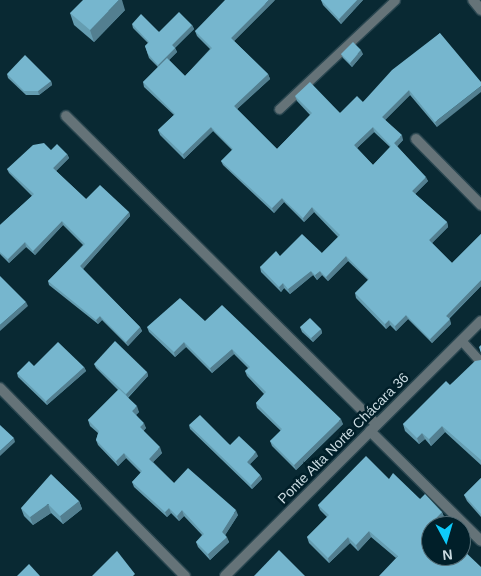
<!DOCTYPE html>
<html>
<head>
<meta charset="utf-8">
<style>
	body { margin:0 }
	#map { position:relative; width:481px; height:576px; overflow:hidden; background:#092933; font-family:Helvetica,sans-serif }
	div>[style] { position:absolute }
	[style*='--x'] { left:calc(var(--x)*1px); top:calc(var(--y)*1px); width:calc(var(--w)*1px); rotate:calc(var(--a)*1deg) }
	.roads { filter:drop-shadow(1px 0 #28454f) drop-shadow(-1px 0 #28454f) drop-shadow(0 1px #28454f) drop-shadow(0 -1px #28454f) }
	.service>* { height:9px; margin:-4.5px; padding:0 4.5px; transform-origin:4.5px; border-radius:4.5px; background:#657378 }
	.minor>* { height:10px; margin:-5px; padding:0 5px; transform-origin:5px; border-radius:5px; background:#657378 }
	.tertiary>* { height:10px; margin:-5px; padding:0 5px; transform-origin:5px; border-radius:5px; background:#657378 }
	.wall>* { inset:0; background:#659db1 }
	.shaded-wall>* { inset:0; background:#537f90 }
	.building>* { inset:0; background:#76b6ce }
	span { translate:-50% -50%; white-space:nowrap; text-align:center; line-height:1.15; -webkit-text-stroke:5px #011f29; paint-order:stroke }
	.street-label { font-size:14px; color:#cadbe1 }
	.north { position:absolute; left:421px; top:516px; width:50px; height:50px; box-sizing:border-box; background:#011f29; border:1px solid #516a73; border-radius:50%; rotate:174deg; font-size:14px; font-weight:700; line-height:20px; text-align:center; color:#cadbe1 }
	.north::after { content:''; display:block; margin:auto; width:18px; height:22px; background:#0ecafa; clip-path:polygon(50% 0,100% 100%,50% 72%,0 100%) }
</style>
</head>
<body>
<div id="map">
	<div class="roads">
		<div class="service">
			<div style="--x:279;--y:109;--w:159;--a:-43.2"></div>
			<div style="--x:461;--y:340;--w:30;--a:48"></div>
		</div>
		<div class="minor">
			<div style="--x:66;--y:116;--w:437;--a:44.8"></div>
			<div style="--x:416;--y:139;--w:93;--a:45.4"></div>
			<div style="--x:0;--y:388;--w:264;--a:45.5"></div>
			<div style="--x:370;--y:431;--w:156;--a:44.7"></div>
		</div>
		<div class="tertiary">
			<div style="--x:473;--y:0;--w:13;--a:51"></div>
			<div style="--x:225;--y:576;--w:361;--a:-44.9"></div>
		</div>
	</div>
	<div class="wall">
		<div style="clip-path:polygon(evenodd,275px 0,234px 41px,268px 74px,270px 79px,237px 109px,277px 149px,310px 115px,297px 101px,295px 96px,340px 113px,363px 102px,440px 33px,437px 127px,410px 95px,385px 120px,403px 140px,397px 146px,428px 181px,415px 194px,447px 222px,448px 227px,432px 243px,452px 263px,481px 234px,481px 286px,449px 319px,451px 324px,432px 343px,408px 319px,396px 331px,390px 325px,386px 329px,356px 298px,355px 293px,368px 280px,348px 261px,328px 281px,322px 275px,317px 280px,313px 275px,290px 294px,284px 288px,281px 292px,261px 272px,260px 267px,280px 256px,322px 253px,338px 237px,314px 212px,304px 222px,284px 202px,274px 213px,223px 165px,221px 161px,232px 150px,213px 131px,184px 159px,160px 135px,158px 130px,174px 115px,144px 87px,143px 82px,158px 67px,149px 58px,145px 46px,148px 43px,133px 28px,132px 24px,159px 32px,192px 25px,194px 29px,175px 48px,177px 52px,169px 60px,185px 76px,210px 49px,197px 36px,195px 31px,275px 0,374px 132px,390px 147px,373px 165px,357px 148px,374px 132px)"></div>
		<div style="clip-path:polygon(321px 0,363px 0,341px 24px,323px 5px)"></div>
		<div style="clip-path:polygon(125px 10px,94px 42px,74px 25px,70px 13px)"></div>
		<div style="clip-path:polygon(341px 54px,363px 54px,352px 67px,343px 58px)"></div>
		<div style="clip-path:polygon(7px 74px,51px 81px,52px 85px,39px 95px,26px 95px,8px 78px)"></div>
		<div style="clip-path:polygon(51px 150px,67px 154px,69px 158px,56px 171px,86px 199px,129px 212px,130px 216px,83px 269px,140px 327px,142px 331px,128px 346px,102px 320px,98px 324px,49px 285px,48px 281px,83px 245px,63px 225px,35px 255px,26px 247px,9px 263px,0 254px,0 225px,32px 196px,9px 173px,7px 169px)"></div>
		<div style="clip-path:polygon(205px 321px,343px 424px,296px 470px,272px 446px,270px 441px,281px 431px,257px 408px,256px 403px,264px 394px,247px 376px,245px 371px,248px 368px,234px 354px,212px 373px,186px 347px,175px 357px,149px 332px,147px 327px)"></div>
		<div style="clip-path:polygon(300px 327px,321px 329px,322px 333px,313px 342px,302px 332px)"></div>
		<div style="clip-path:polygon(481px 360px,481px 465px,445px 432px,431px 446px,425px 439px,419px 444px,405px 431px,403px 424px,450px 385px)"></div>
		<div style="clip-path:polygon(94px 364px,147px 372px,148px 376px,128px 398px,139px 412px,136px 415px,146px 428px,143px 431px,162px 453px,153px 462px,174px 483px,238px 515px,225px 535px,229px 542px,210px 560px,198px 547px,196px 542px,202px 535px,184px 516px,179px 521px,171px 513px,167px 517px,134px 487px,132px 482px,141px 473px,126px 458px,118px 466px,98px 445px,96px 440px,98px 433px,90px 426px,88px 420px,118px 390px,96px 368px)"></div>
		<div style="clip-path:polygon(34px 366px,84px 367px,86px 371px,47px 405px,18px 377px,17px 373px)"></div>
		<div style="clip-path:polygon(189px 425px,230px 445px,258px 456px,250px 464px,260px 475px,262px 479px,252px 489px,190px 429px)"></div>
		<div style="clip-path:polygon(481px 478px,481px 517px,467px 501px,464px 495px)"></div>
		<div style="clip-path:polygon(389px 479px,420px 499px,442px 512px,444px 517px,396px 558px,371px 537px,358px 551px,350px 543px,329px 563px,309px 543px,307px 537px,327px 517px,320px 510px,318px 505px)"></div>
		<div style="clip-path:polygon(79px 501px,82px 509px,63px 524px,51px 513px,33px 525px,24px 516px,21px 508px)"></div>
	</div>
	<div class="shaded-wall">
		<div style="clip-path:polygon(119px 0,122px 0,125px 10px,94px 42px,90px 30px)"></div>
		<div style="clip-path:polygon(269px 0,275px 0,233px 42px,231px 38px)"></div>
		<div style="clip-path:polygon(357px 0,363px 0,341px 24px,339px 19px)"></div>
		<div style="clip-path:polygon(192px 25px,194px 29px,173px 49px,172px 45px)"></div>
		<div style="clip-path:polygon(175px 48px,177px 52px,160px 69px,158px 65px)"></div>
		<div style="clip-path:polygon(361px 50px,363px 54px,352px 67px,350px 63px)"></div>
		<div style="clip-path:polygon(268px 74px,270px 79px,236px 110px,234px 106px)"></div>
		<div style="clip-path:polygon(51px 81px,52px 85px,39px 95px,38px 91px)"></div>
		<div style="clip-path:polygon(481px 86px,481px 92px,437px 127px,435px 122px)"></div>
		<div style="clip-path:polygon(409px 90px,410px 95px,383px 122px,382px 117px)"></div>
		<div style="clip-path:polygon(211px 127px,213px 131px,184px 159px,183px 154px)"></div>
		<div style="clip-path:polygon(373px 127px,374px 132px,355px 150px,354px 145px)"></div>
		<div style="clip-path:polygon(402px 135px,403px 140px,396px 148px,394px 143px)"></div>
		<div style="clip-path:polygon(67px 154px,69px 158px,55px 172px,53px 168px)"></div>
		<div style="clip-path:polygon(426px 177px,428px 181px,414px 195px,412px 191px)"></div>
		<div style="clip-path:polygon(282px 198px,284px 202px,274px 213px,272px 208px)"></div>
		<div style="clip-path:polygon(312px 207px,314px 212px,304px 222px,303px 218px)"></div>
		<div style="clip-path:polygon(129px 212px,130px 216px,82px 270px,80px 266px)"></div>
		<div style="clip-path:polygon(62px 221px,63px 225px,35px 255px,33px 251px)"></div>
		<div style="clip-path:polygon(447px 222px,448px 227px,431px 244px,429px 240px)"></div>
		<div style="clip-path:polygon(25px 242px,26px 247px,9px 263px,8px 259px)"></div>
		<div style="clip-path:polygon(346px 256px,348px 261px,328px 281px,326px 277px)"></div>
		<div style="clip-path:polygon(311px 271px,313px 275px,290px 294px,288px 289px)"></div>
		<div style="clip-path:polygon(320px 271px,322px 275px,317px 280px,315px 275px)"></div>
		<div style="clip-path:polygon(481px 280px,481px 286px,447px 320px,446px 316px)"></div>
		<div style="clip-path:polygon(283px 283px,284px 288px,281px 292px,279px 287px)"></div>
		<div style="clip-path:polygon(26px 302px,28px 306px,0 331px,0 325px)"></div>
		<div style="clip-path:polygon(406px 315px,408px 319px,396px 331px,395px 326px)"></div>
		<div style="clip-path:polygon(100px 316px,102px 320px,98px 324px,96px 320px)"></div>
		<div style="clip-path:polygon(450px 319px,451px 324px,432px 343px,430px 339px)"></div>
		<div style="clip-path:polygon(389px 320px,390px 325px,386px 329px,385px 324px)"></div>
		<div style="clip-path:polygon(140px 327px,142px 331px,128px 346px,126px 342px)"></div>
		<div style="clip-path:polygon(321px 329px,322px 333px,313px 342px,311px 338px)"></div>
		<div style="clip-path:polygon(184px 342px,186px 347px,175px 357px,174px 352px)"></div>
		<div style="clip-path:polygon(232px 349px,234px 354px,212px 373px,210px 368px)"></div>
		<div style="clip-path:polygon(84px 367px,86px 371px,47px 405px,46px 401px)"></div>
		<div style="clip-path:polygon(147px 372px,148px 376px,127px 398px,126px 394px)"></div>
		<div style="clip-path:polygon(137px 406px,139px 412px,134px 416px,132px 411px)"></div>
		<div style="clip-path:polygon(341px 419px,343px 424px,296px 470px,294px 465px)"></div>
		<div style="clip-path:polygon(144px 423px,146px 428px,142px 433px,140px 427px)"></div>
		<div style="clip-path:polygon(442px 426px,445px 432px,431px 446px,429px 439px)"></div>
		<div style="clip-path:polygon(422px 433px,425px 439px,419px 444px,417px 438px)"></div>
		<div style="clip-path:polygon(14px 438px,15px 442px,0 456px,0 451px)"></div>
		<div style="clip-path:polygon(160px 447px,162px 453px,151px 464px,149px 459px)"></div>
		<div style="clip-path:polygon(256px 452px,258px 456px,248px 466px,247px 462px)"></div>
		<div style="clip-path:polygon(124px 453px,126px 458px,118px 466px,116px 461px)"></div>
		<div style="clip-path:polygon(260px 475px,262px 479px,252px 489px,251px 485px)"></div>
		<div style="clip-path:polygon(79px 501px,82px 509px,63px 524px,60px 516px)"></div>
		<div style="clip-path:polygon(48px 504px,51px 513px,33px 525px,30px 517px)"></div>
		<div style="clip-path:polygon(169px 508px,171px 513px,167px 517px,165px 512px)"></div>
		<div style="clip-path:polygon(182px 510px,184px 516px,179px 521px,177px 516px)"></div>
		<div style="clip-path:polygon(236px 510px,238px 515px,224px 537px,222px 532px)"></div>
		<div style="clip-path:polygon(442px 512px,444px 517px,437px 524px,435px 519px)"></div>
		<div style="clip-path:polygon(369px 531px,371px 537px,358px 551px,356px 545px)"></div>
		<div style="clip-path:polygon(227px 537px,229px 542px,210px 560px,208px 554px)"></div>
		<div style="clip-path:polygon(348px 537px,350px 543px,329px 563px,328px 558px)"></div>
	</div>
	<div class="building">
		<div style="clip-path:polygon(83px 0,119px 0,90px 30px,70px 13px)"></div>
		<div style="clip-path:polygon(evenodd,225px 0,269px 0,231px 38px,268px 74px,234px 106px,277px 149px,312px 113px,295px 96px,310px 82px,340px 113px,357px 96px,363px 102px,392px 70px,440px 33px,481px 82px,481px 86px,435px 122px,409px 90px,382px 117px,402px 135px,394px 143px,426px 177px,412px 191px,447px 222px,429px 240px,452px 263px,481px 234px,481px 280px,446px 316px,450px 319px,430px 339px,406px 315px,395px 326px,389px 320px,385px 324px,355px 293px,369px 279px,346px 256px,326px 277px,320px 271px,315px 275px,311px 271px,288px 289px,283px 283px,279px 287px,260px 267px,276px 251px,280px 256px,302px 234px,322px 253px,340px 235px,312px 207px,303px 218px,282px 198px,272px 208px,221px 161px,233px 149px,211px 127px,183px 154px,158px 130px,175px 114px,143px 82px,167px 58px,185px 76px,212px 48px,195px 31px,225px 0,373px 127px,391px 146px,373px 165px,354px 145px,373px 127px)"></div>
		<div style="clip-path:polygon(321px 0,357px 0,339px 19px)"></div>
		<div style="clip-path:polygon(179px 12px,192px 25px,172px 45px,175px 48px,158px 65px,148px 54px,145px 46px,149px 42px,132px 24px,141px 14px,159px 32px)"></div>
		<div style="clip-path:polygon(353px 42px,361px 50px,350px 63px,341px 54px)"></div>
		<div style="clip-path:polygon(25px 55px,51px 81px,38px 91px,24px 91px,7px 74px)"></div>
		<div style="clip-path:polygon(44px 143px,51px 150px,57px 144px,67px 154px,53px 168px,86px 199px,100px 185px,129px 212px,80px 266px,140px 327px,126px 342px,100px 316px,96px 320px,48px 281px,85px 244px,62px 221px,33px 251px,25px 242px,8px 259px,0 252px,0 225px,34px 194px,7px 169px,33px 145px)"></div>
		<div style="clip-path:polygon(0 276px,26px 302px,0 325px)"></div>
		<div style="clip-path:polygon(180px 298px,205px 321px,222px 305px,341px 419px,294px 465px,270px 441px,282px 429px,256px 403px,266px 392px,245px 371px,250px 367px,232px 349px,210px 368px,184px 342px,174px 352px,147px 327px)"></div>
		<div style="clip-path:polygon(310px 318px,321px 329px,311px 338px,300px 327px)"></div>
		<div style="clip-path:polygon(115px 341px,147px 372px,126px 394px,94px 364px)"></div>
		<div style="clip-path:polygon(58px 342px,84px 367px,46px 401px,17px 373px,29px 361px,34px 366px)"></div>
		<div style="clip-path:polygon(481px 345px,481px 353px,479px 347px)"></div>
		<div style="clip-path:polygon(481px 360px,481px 460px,442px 426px,429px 439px,422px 433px,417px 438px,403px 424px,446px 381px,450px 385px,475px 361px)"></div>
		<div style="clip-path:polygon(119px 389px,137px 406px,132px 411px,144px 423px,140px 427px,160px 447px,149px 459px,174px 483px,188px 468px,236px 510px,222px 532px,227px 537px,208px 554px,196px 542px,204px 534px,182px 510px,177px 516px,169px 508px,165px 512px,132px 482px,142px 471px,124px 453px,116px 461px,96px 440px,99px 431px,88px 420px)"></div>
		<div style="clip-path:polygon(200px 415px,230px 445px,239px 436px,256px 452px,247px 462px,260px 475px,251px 485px,189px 425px)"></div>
		<div style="clip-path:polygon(0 425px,14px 438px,0 451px)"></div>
		<div style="clip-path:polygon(366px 456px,389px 479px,393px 473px,420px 499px,425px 494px,442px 512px,435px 519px,441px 526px,431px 526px,431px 556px,461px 556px,461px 548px,481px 567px,481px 576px,379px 576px,398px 556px,369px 531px,356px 545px,348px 537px,328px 558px,307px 537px,329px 515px,318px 505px)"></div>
		<div style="clip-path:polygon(51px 474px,79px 501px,60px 516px,48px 504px,30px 517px,21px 508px)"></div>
		<div style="clip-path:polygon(481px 478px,481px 514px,464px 495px)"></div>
		<div style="clip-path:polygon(279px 550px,305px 576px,254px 576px)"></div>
		<div style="clip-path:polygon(117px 551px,135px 574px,133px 576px,92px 576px)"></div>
		<div style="clip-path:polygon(29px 564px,40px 576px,17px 576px)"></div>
	</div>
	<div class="street-label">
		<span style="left:343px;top:438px;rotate:-45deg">Ponte Alta Norte Chácara 36</span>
	</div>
	<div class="north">N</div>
</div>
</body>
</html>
